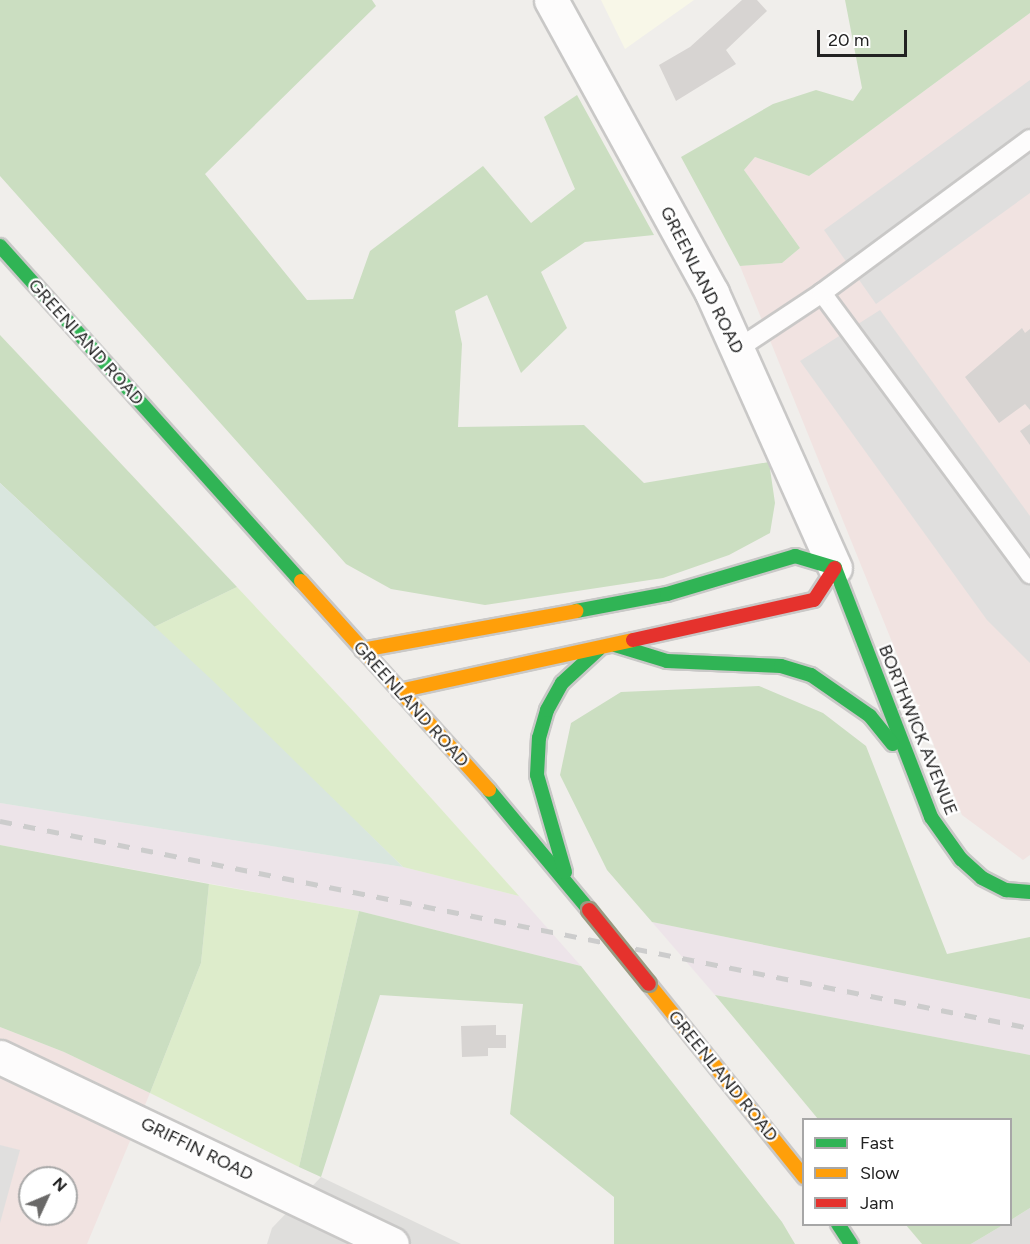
<!DOCTYPE html>
<html>
<head>
<meta charset="utf-8">
<style>
	body { margin:0 }
	#map { position:relative; width:1030px; height:1244px; overflow:hidden; background:#f0eeeb; font-family:Figtree,sans-serif }
	div>[style] { position:absolute }
	[style*='--x'] { left:calc(var(--x)*1px); top:calc(var(--y)*1px); width:calc(var(--w)*1px); rotate:calc(var(--a)*1deg) }
	.residential>* { inset:0; background:#dfdedc }
	.commercial>* { inset:0; background:#f1e3e1 }
	.industrial>* { inset:0; background:#ede4e9 }
	.education>* { inset:0; background:#f8f7e8 }
	.grass>* { inset:0; background:#ddeccb }
	.forest>* { inset:0; background:#cbdec1 }
	.wetland>* { inset:0; background:#d9e6de }
	.parking>* { inset:0; background:#e0dfde }
	.building>* { inset:0; background:#d7d4d2 }
	.roads { filter:drop-shadow(2px 0 #c9c8c7) drop-shadow(-2px 0 #c9c8c7) drop-shadow(0 2px #c9c8c7) drop-shadow(0 -2px #c9c8c7) }
	.lane>* { height:18px; margin:-9px; padding:0 9px; transform-origin:9px; border-radius:9px; background:#fdfcfc }
	.street>* { height:33px; margin:-16.5px; padding:0 16.5px; transform-origin:16.5px; border-radius:16.5px; background:#fdfcfc }
	.fast>* { height:14px; margin:-7px; padding:0 7px; transform-origin:7px; border-radius:7px; background:#30b455 }
	.slow>* { height:14px; margin:-7px; padding:0 7px; transform-origin:7px; border-radius:7px; background:#ff9f0a }
	.jam>* { height:14px; margin:-7px; padding:0 7px; transform-origin:7px; border-radius:7px; background:#e5322d }
	.rail>* { height:4.5px; margin-top:-2.25px; transform-origin:0; background:repeating-linear-gradient(90deg,#ccc 0 12px,transparent 0 24px) }
	.bridges { filter:drop-shadow(2px 0 #999a82) drop-shadow(-2px 0 #999a82) drop-shadow(0 2px #999a82) drop-shadow(0 -2px #999a82) }
	.jam-bridge>* { height:14px; margin:-7px; padding:0 7px; transform-origin:7px; border-radius:7px; background:#e5322d }
	span { translate:-50% -50%; white-space:nowrap; text-align:center; line-height:1.15; -webkit-text-stroke:4.5px #fff; paint-order:stroke }
	.street-label { font-size:18px; color:#222 }
	.legend { position:absolute; left:802px; top:1118px; width:210px; height:108px; box-sizing:border-box; background:#fff; border:2px solid #a7a7a7; margin:0; padding:8px 10px; list-style:none; font-size:18px; color:#222 }
	.legend li { display:flex; align-items:center; gap:12px; height:30px }
	.legend b { width:30px; border:2px solid #a7a7a7 }
	.north { position:absolute; left:18px; top:1166px; width:60px; height:60px; box-sizing:border-box; background:#fff; border:2px solid #a7a7a7; border-radius:50%; rotate:46deg; font-size:16px; font-weight:700; line-height:24px; text-align:center; color:#222 }
	.north::after { content:''; display:block; margin:auto; width:21px; height:27px; background:#6a6968; clip-path:polygon(50% 0,100% 100%,50% 72%,0 100%) }
	.scale { position:absolute; left:817px; top:30px; width:90px; height:27px; box-sizing:border-box; border:3px solid #222; border-top:0; padding-left:8px; font-size:18px; line-height:21px; white-space:nowrap; color:#222; -webkit-text-stroke:4px #fff; paint-order:stroke }
</style>
</head>
<body>
<div id="map">
	<div class="residential">
		<div style="clip-path:polygon(321px 1177px,461px 1244px,267px 1244px,272px 1228px)"></div>
		<div style="clip-path:polygon(1030px 1208px,1030px 1244px,971px 1244px,1003px 1225px,1010px 1224px,1011px 1220px)"></div>
	</div>
	<div class="commercial">
		<div style="clip-path:polygon(1030px 13px,1030px 855px,1023px 860px,962px 815px,740px 266px,782px 263px,800px 248px,744px 170px,755px 157px,809px 176px)"></div>
		<div style="clip-path:polygon(evenodd,0 1027px,64px 1052px,150px 1093px,87px 1244px,0 1244px,0 1027px,30px 1178px,66px 1178px,66px 1214px,30px 1214px,30px 1178px)"></div>
	</div>
	<div class="industrial">
		<div style="clip-path:polygon(0 803px,403px 867px,519px 896px,581px 966px,359px 911px,0 845px)"></div>
		<div style="clip-path:polygon(652px 922px,1030px 999px,1030px 1055px,715px 995px)"></div>
	</div>
	<div class="education">
		<div style="clip-path:polygon(601px 0,694px 0,625px 49px)"></div>
	</div>
	<div class="grass">
		<div style="clip-path:polygon(237px 587px,355px 713px,519px 896px,403px 867px,154px 627px)"></div>
		<div style="clip-path:polygon(209px 884px,359px 911px,299px 1167px,150px 1093px,201px 963px)"></div>
	</div>
	<div class="forest">
		<div style="clip-path:polygon(0 0,372px 0,376px 6px,205px 174px,307px 300px,353px 299px,370px 251px,483px 166px,531px 223px,575px 189px,544px 117px,577px 95px,654px 235px,585px 242px,541px 272px,567px 328px,521px 373px,487px 295px,455px 311px,462px 344px,458px 427px,584px 425px,644px 483px,769px 462px,775px 503px,770px 533px,729px 555px,663px 578px,485px 605px,391px 589px,346px 564px,0 176px)"></div>
		<div style="clip-path:polygon(845px 0,1030px 0,1030px 13px,809px 176px,755px 157px,744px 170px,800px 248px,782px 263px,740px 266px,681px 157px,773px 104px,816px 90px,853px 101px,862px 88px)"></div>
		<div style="clip-path:polygon(0 335px,237px 587px,154px 627px,0 483px)"></div>
		<div style="clip-path:polygon(759px 686px,823px 713px,866px 746px,947px 954px,1030px 937px,1030px 999px,652px 922px,607px 870px,560px 775px,571px 723px,621px 692px)"></div>
		<div style="clip-path:polygon(0 845px,209px 884px,201px 963px,150px 1093px,64px 1052px,0 1027px)"></div>
		<div style="clip-path:polygon(359px 911px,581px 966px,782px 1222px,795px 1244px,614px 1244px,614px 1197px,510px 1114px,523px 1004px,380px 995px,321px 1177px,299px 1167px)"></div>
		<div style="clip-path:polygon(715px 995px,1030px 1055px,1030px 1208px,1011px 1220px,1010px 1120px,818px 1119px)"></div>
		<div style="clip-path:polygon(906px 1225px,1003px 1225px,971px 1244px,922px 1244px)"></div>
	</div>
	<div class="wetland">
		<div style="clip-path:polygon(0 483px,211px 679px,403px 867px,0 803px)"></div>
	</div>
	<div class="parking">
		<div style="clip-path:polygon(1030px 80px,1030px 193px,876px 304px,824px 230px)"></div>
		<div style="clip-path:polygon(880px 310px,1030px 516px,1030px 663px,987px 620px,800px 361px)"></div>
		<div style="clip-path:polygon(0 1145px,20px 1150px,0 1223px)"></div>
	</div>
	<div class="building">
		<div style="clip-path:polygon(742px 0,757px 0,767px 11px,726px 50px,736px 64px,676px 101px,659px 65px,690px 47px)"></div>
		<div style="clip-path:polygon(1022px 328px,1025px 333px,1030px 329px,1030px 410px,1025px 404px,999px 423px,965px 377px)"></div>
		<div style="clip-path:polygon(1030px 424px,1030px 445px,1020px 431px)"></div>
		<div style="clip-path:polygon(496px 1025px,496px 1035px,506px 1035px,506px 1048px,488px 1048px,488px 1056px,462px 1057px,461px 1026px)"></div>
	</div>
	<div class="roads">
		<div class="lane">
			<div style="--x:822;--y:293;--w:350;--a:53.5"></div>
			<div style="--x:739;--y:348;--w:100;--a:-33.5"></div>
			<div style="--x:822;--y:293;--w:259;--a:-36.5"></div>
		</div>
		<div class="street">
			<div style="--x:551;--y:0;--w:334;--a:61.2"></div>
			<div style="--x:712;--y:293;--w:301;--a:65.9"></div>
			<div style="--x:0;--y:1057;--w:434;--a:25.5"></div>
		</div>
		<div class="fast">
			<div style="--x:0;--y:246;--w:450;--a:48.1"></div>
			<div style="--x:835;--y:568;--w:267;--a:68.9"></div>
			<div style="--x:931;--y:817;--w:52;--a:54.5"></div>
			<div style="--x:961;--y:859;--w:28;--a:42"></div>
			<div style="--x:982;--y:878;--w:27;--a:27"></div>
			<div style="--x:1006;--y:890;--w:24;--a:5"></div>
			<div style="--x:576;--y:611;--w:93;--a:-10.6"></div>
			<div style="--x:667;--y:594;--w:134;--a:-16.5"></div>
			<div style="--x:795;--y:556;--w:42;--a:16.7"></div>
			<div style="--x:615;--y:645;--w:54;--a:17.1"></div>
			<div style="--x:667;--y:661;--w:114;--a:2.5"></div>
			<div style="--x:781;--y:666;--w:31;--a:17"></div>
			<div style="--x:811;--y:675;--w:72;--a:34.8"></div>
			<div style="--x:870;--y:716;--w:36;--a:51"></div>
			<div style="--x:489;--y:790;--w:156;--a:50.2"></div>
			<div style="--x:565;--y:872;--w:101;--a:-106.1"></div>
			<div style="--x:537;--y:775;--w:37;--a:-87"></div>
			<div style="--x:539;--y:738;--w:29;--a:-74"></div>
			<div style="--x:547;--y:710;--w:31;--a:-61"></div>
			<div style="--x:562;--y:683;--w:50;--a:-42.6"></div>
			<div style="--x:838;--y:1224;--w:24;--a:57"></div>
		</div>
		<div class="slow">
			<div style="--x:301;--y:581;--w:281;--a:48"></div>
			<div style="--x:362;--y:650;--w:218;--a:-10.3"></div>
			<div style="--x:399;--y:691;--w:239;--a:-12.3"></div>
			<div style="--x:649;--y:984;--w:248;--a:51.2"></div>
		</div>
		<div class="jam">
			<div style="--x:633;--y:640;--w:185;--a:-12.5"></div>
			<div style="--x:814;--y:600;--w:38;--a:-57"></div>
		</div>
	</div>
	<div class="rail">
		<div style="--x:0;--y:821;--w:1051;--a:11.36"></div>
	</div>
	<div class="bridges">
		<div class="jam-bridge">
			<div style="--x:589;--y:910;--w:95;--a:51"></div>
		</div>
	</div>
	<div class="street-label">
		<span style="left:702px;top:280px;rotate:63deg">GREENLAND ROAD</span>
		<span style="left:86px;top:342px;rotate:48deg">GREENLAND ROAD</span>
		<span style="left:411px;top:704px;rotate:48deg">GREENLAND ROAD</span>
		<span style="left:918px;top:730px;rotate:68deg">BORTHWICK AVENUE</span>
		<span style="left:723px;top:1076px;rotate:51deg">GREENLAND ROAD</span>
		<span style="left:197px;top:1149px;rotate:26deg">GRIFFIN ROAD</span>
	</div>
	<ul class="legend">
	<li><b style="height:8px;background:#30b455"></b>Fast</li>
	<li><b style="height:8px;background:#ff9f0a"></b>Slow</li>
	<li><b style="height:8px;background:#e5322d"></b>Jam</li>
	</ul>
	<div class="north">N</div>
	<div class="scale">20 m</div>
</div>
</body>
</html>
